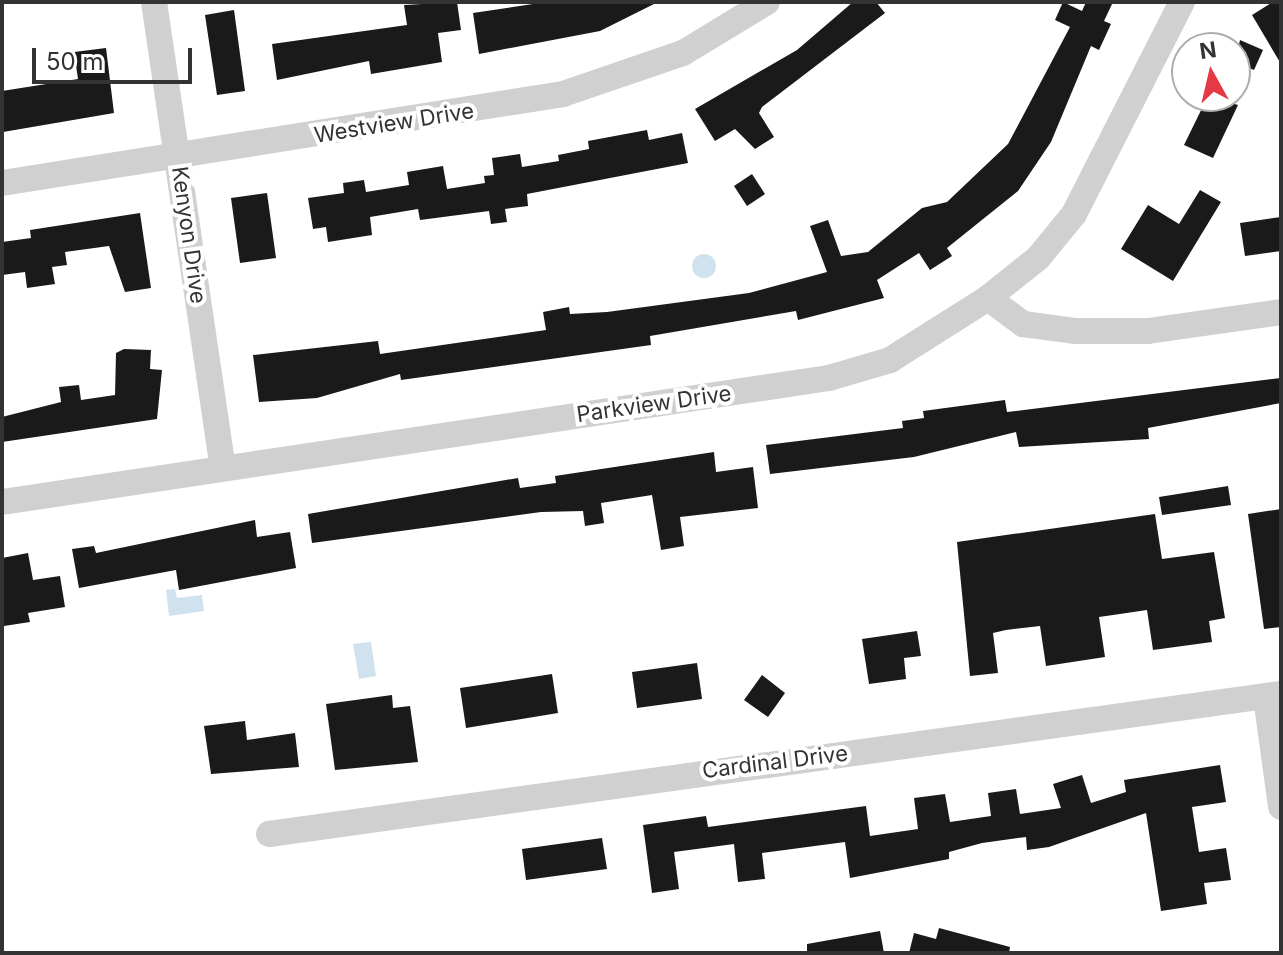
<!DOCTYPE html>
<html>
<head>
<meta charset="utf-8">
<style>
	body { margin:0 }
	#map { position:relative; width:1283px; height:955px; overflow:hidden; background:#fff; font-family:Inter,sans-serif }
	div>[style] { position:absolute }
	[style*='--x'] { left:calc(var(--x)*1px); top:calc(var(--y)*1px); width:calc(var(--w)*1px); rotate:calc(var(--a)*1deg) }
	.water>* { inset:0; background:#cfe2ee }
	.round { border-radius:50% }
	.building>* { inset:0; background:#1a1a1a }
	.minor>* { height:26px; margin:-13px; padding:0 13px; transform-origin:13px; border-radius:13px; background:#d0d0d0 }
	span { translate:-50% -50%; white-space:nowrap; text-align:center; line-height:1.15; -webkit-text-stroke:8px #fff; paint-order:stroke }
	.street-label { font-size:22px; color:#333 }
	.frame { position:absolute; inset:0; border:4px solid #333; pointer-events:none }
	.north { position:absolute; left:1171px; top:32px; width:80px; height:80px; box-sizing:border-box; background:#fff; border:2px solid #adadad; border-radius:50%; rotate:352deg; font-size:22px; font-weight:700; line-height:32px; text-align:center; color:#333 }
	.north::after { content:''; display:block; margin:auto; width:28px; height:36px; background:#e63946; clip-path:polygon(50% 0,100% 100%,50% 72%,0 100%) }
	.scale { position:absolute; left:32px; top:48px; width:160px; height:36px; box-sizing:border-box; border:4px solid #333; border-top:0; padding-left:10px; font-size:24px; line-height:28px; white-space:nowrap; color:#333; -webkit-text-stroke:6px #fff; paint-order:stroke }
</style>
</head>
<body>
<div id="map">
	<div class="water">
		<div class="round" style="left:692px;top:254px;width:24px;height:24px"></div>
		<div style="clip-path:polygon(175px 589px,177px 598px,202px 595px,204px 611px,169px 616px,166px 590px)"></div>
		<div style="clip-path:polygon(371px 642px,376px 676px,359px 679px,353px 644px)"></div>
	</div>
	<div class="building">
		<div style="clip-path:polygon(457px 2px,461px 30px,438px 33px,442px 62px,371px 74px,369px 61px,277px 80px,272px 44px,407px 25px,404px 5px)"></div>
		<div style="clip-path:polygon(546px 2px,658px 2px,600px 31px,479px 54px,473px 13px)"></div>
		<div style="clip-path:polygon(853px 2px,876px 2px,885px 13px,762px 107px,759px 113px,774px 137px,755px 149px,735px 129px,715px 141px,695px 109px,797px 50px)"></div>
		<div style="clip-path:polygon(1063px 2px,1082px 11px,1086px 2px,1113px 2px,1104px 21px,1111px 24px,1099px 50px,1091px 46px,1051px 142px,1018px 191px,947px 248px,952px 256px,930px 270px,919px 253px,877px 280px,884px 298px,798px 320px,796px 311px,650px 336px,651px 345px,401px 380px,400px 374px,317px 398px,259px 402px,253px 355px,378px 341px,380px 354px,546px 330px,543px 312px,569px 307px,570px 314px,607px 312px,749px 293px,827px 272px,810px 226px,828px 220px,841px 256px,868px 252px,922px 208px,947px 202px,1008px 144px,1070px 27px,1055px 20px)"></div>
		<div style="clip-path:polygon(1273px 2px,1281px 2px,1281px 64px,1252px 15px)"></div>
		<div style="clip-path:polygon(234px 10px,245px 91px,217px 95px,205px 15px)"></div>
		<div style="clip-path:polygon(1240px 40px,1263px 50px,1254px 70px,1235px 62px)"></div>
		<div style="clip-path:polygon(106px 48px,114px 113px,3px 132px,2px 91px,78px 79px,74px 52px)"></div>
		<div style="clip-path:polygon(1208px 96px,1238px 105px,1213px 158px,1184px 145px)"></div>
		<div style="clip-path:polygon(647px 130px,649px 140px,682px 133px,688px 163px,527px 194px,528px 206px,505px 209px,507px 222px,491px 224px,489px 211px,420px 220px,418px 209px,370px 217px,372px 235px,328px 242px,326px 227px,313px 229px,308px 198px,344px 193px,343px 183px,364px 180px,366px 192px,409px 185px,407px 172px,443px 166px,447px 189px,485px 183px,484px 176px,494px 175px,492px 158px,520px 154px,522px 167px,559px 161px,558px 155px,589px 149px,588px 141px)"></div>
		<div style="clip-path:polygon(752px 174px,765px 194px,747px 206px,734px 186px)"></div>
		<div style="clip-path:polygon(1200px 190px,1221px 202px,1173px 281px,1121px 249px,1148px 205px,1179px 224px)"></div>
		<div style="clip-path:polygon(267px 193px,276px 258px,240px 263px,231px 198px)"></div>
		<div style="clip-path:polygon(140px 213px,151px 288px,125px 292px,109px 246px,65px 252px,67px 265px,52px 267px,55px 284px,27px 288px,25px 272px,2px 275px,2px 242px,31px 238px,30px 230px)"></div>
		<div style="clip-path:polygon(1281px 217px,1281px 251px,1245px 256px,1240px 223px)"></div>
		<div style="clip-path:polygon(124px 349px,151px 350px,150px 369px,162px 370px,157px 419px,2px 442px,2px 417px,61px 402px,59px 387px,79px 385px,81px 400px,115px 395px,116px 353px)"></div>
		<div style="clip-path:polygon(1281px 378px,1281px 403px,1148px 428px,1149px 439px,1019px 447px,1016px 432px,914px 457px,770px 474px,766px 445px,903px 428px,902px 421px,924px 418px,923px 411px,1005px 400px,1007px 412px)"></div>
		<div style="clip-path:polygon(714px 452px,716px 472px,753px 467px,758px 508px,680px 517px,684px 546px,661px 550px,652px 495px,601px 503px,604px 523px,585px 526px,583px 511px,541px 512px,312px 543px,308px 514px,518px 478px,520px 488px,556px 483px,555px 476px)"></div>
		<div style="clip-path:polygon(1228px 486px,1231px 505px,1162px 515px,1159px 497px)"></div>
		<div style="clip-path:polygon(1281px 509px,1281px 627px,1264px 629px,1248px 514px)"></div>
		<div style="clip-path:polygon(1155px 514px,1162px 559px,1214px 552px,1225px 618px,1209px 621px,1212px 642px,1153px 650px,1147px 610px,1113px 615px,1099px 617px,1105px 657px,1046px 666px,1040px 626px,1006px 630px,993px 633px,998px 673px,970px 676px,957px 542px)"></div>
		<div style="clip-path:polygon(255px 520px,257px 537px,290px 532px,296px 568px,179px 590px,176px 570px,79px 588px,72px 549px,94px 546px,96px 553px)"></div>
		<div style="clip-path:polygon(28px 553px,33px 580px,60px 576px,65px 607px,28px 613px,30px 622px,4px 626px,2px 558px)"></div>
		<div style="clip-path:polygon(917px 631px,921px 656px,904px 658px,906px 679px,869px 684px,862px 639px)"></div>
		<div style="clip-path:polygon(697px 663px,702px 699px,637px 708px,632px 672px)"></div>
		<div style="clip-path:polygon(552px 674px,558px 713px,466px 728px,460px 688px)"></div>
		<div style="clip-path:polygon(762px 675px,785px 693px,768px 717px,744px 700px)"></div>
		<div style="clip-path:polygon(392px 695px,393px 708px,410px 706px,418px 762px,335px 770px,326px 704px)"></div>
		<div style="clip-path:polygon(245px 721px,247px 740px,295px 733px,299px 767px,211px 774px,204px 726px)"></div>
		<div style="clip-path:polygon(1220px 765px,1226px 802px,1192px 807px,1199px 852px,1226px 848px,1231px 880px,1204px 883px,1207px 904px,1161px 911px,1146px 813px,1049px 847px,1027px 850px,1026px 837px,982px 843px,949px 852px,949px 859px,850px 878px,845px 842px,762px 853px,765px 879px,738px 882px,734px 844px,674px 852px,679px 889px,652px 893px,643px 825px,706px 816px,708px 827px,866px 806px,870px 836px,918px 829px,914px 798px,945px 794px,950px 822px,991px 816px,988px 793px,1016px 789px,1020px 814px,1061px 808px,1053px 784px,1082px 775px,1091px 803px,1126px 792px,1124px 780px)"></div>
		<div style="clip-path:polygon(602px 838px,607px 869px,526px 880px,522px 849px)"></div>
		<div style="clip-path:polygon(939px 928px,1010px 947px,1009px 953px,909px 953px,914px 933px,936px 939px)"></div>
		<div style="clip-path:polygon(880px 931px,884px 953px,807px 953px,807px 944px)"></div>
	</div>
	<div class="minor">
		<div style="--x:154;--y:2;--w:471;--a:81.6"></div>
		<div style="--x:2;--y:183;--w:568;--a:-9.01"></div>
		<div style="--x:563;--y:94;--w:127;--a:-18.9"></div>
		<div style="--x:683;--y:53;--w:98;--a:-31.3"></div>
		<div style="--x:988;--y:298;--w:64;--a:-38.7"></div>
		<div style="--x:1038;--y:258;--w:57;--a:-50.7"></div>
		<div style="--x:1074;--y:214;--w:238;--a:-63"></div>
		<div style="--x:2;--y:502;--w:836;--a:-8.53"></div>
		<div style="--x:829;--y:378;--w:64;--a:-16.4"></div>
		<div style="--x:890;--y:360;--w:116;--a:-32.3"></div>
		<div style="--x:988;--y:298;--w:44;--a:36.6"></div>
		<div style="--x:1023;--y:324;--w:52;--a:7.7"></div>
		<div style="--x:1075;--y:331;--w:73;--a:0"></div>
		<div style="--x:1148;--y:331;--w:134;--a:-8.1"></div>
		<div style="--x:1266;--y:697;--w:111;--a:82.2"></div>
		<div style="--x:269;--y:834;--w:1022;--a:-7.88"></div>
	</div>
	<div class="street-label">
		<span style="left:394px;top:123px;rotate:-9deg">Westview Drive</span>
		<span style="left:189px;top:235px;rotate:82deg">Kenyon Drive</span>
		<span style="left:654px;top:404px;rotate:-8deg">Parkview Drive</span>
		<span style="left:775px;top:762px;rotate:-7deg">Cardinal Drive</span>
	</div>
	<div class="frame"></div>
	<div class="north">N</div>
	<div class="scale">50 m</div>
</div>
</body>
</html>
